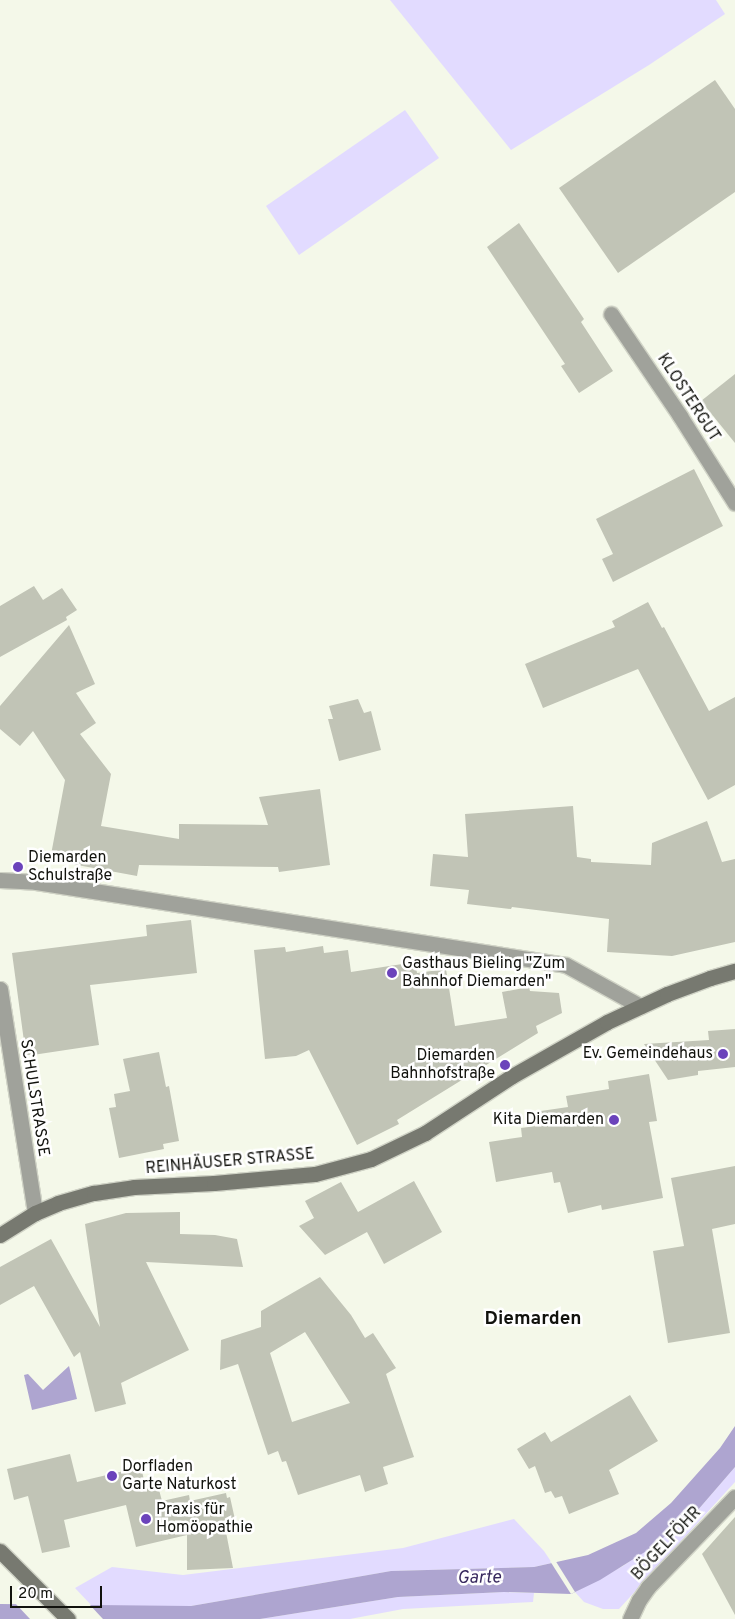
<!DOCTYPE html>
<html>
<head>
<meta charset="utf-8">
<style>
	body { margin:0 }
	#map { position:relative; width:735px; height:1619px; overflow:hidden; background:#f4f8e9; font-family:Overpass,sans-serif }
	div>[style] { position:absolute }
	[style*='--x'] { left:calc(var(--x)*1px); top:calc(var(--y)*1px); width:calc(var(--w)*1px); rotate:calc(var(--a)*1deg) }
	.green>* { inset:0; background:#e2dbff }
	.water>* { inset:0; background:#aea5d0 }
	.pier>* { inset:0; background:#f4f8e9 }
	.building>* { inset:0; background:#c1c4b6 }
	.roads { filter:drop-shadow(1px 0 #d0d3c6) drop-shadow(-1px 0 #d0d3c6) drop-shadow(0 1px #d0d3c6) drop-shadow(0 -1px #d0d3c6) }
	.street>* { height:15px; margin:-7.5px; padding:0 7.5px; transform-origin:7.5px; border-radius:7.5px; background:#a0a29b }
	.secondary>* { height:15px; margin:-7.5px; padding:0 7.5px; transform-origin:7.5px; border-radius:7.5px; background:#777970 }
	.dots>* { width:14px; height:14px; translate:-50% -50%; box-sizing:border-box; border:2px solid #fff; border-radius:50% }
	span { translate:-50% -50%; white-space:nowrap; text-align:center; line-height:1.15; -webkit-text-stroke:5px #fff; paint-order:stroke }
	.street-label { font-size:16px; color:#11120d }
	.poi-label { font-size:16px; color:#11120d }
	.left { translate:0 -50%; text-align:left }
	.right { translate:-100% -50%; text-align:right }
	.water-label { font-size:18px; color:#38295e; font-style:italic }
	.quarter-label { font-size:19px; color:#11120d; font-weight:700 }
	.scale { position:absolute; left:10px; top:1586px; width:92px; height:22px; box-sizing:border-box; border:2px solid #11120d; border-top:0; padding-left:6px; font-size:15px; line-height:18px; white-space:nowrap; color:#11120d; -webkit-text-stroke:4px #fff; paint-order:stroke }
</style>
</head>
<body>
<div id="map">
	<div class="green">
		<div style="clip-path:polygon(390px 0,716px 0,725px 14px,649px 65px,511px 150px)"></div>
		<div style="clip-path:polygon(405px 110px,439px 158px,299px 255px,266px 206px)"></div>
		<div style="clip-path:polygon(735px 1467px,735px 1482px,619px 1609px,603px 1609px,584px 1602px,575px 1592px,623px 1566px,671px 1533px,697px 1511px)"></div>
		<div style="clip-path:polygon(514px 1519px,544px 1551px,552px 1563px,534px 1567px,391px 1571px,191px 1606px,92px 1606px,75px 1588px,112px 1567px,183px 1575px,403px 1548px)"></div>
		<div style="clip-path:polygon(504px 1592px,534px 1593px,533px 1602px,403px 1609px,350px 1619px,260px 1619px,398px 1597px)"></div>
	</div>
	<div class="water">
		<div style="clip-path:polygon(69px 1366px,77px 1399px,32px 1410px,24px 1375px,28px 1374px,43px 1390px)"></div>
		<div style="clip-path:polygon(735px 1426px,735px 1467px,697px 1511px,648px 1550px,600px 1580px,571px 1594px,504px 1592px,398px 1597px,260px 1619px,0 1619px,0 1604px,191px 1606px,391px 1571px,534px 1567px,588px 1555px,636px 1533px,671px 1503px,720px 1448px)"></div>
	</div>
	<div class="pier">
		<div style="clip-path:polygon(555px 1560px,575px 1592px,571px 1594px,550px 1561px)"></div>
		<div style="clip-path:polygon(15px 1603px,89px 1604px,103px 1619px,30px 1619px)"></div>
	</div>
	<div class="building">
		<div style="clip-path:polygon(715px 80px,735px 109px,735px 192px,618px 273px,559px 188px)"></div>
		<div style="clip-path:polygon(519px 223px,584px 319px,581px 322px,613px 371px,579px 393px,561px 366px,565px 364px,487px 247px)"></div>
		<div style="clip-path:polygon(735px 374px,735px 443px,701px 401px)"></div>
		<div style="clip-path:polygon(694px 469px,723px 526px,613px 582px,602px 559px,613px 554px,596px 519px)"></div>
		<div style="clip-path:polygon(34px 586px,43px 600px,62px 588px,77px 610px,66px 617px,67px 620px,0 657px,0 606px)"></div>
		<div style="clip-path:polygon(648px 602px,662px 628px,664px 627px,709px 711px,735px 697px,735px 785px,708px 800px,638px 669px,543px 708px,525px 664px,615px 627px,612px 621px)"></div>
		<div style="clip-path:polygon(69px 625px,95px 684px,76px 693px,96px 723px,80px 734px,111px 774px,101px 826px,179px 839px,179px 824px,268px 825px,259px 797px,320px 789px,330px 865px,279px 872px,278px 867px,139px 865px,137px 876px,50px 860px,65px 780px,33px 731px,20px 746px,0 729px,0 706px)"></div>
		<div style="clip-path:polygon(358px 699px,364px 713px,371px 711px,381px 750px,339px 761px,328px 719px,333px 719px,329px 706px)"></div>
		<div style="clip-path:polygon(573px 806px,577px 857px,591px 859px,591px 862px,651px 865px,652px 843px,707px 821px,722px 862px,735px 859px,735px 942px,672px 956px,607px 952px,609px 919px,512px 907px,511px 909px,467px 904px,469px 890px,430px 886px,433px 854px,468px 857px,465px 814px)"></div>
		<div style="clip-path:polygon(191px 920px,197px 973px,90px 985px,99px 1045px,26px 1056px,12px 953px,147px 936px,146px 925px)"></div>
		<div style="clip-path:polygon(323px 946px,324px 953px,348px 950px,351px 972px,415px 962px,417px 973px,446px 969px,455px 1026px,507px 1018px,502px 992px,529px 987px,530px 991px,559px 993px,562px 1013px,536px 1026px,538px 1033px,397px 1120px,399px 1124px,357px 1145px,309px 1050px,296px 1056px,265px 1059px,254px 950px,285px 947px,286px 952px)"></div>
		<div style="clip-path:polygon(735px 1029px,735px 1067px,698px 1071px,698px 1075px,668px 1080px,644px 1044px,709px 1040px,708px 1031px)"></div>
		<div style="clip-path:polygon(159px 1052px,166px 1087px,169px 1086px,179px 1141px,163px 1144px,164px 1149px,119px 1158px,109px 1108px,116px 1107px,114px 1094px,130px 1091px,123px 1059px)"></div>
		<div style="clip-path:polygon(649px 1074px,657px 1121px,649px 1122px,663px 1198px,602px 1210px,601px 1205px,568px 1213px,560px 1182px,554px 1183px,552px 1172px,496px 1182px,489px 1142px,522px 1137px,521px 1128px,544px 1125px,541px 1111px,568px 1107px,566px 1096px,609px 1089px,608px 1081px)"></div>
		<div style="clip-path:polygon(735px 1166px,735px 1224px,712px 1229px,730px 1333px,668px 1343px,653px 1251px,684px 1246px,671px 1178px)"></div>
		<div style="clip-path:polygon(414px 1181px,442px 1232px,384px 1264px,367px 1232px,325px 1255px,299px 1226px,314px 1218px,305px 1201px,341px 1182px,358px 1212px)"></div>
		<div style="clip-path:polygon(180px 1212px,180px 1234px,215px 1235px,237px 1239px,243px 1267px,146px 1262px,189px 1350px,121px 1383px,126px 1404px,95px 1412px,80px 1352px,74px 1357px,34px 1286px,0 1305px,0 1267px,51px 1239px,100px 1327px,85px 1224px,126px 1213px)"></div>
		<div style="clip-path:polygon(evenodd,320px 1277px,351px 1315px,365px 1338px,373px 1333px,396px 1368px,386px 1374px,414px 1457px,383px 1467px,388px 1484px,365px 1492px,360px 1475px,298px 1495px,286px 1461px,282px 1462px,278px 1451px,268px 1455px,238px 1364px,220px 1370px,221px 1340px,261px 1327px,261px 1311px,320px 1277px,305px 1332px,350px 1403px,292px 1422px,270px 1353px,305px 1332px)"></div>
		<div style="clip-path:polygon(630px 1395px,658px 1441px,609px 1470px,619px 1494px,569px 1514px,562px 1496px,555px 1498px,551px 1491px,545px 1493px,535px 1466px,529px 1469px,517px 1449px,545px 1432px,551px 1442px)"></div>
		<div style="clip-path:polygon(70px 1454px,77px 1482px,141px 1467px,146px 1489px,158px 1486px,162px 1501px,189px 1495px,190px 1501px,226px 1493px,227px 1498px,230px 1497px,236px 1524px,225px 1527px,233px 1568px,187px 1570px,187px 1535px,136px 1547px,126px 1505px,64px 1520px,70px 1547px,42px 1553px,28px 1496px,14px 1500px,7px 1469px)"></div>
		<div style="clip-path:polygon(735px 1517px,735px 1615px,702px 1554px)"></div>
	</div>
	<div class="roads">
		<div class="street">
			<div style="--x:611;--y:314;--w:123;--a:55.9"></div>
			<div style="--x:680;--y:416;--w:103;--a:57.7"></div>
			<div style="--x:0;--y:880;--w:36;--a:3"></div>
			<div style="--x:36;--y:882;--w:536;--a:8.9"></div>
			<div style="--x:566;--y:965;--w:85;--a:29"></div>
			<div style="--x:0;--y:989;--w:227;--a:81.1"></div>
			<div style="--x:630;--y:1619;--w:21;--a:-65"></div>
			<div style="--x:639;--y:1600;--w:16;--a:-55"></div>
			<div style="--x:648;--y:1587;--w:125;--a:-46"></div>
		</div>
		<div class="secondary">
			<div style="--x:0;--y:1235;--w:41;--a:-32.2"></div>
			<div style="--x:35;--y:1213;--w:25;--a:-23"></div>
			<div style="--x:58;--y:1203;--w:37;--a:-16"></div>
			<div style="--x:94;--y:1193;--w:40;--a:-8.5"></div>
			<div style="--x:134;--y:1187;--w:80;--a:-2.9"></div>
			<div style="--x:214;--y:1183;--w:101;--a:-5.1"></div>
			<div style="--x:315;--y:1174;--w:58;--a:-15"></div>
			<div style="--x:371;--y:1159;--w:60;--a:-25.7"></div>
			<div style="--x:425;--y:1133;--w:104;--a:-33.2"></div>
			<div style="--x:512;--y:1076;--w:109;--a:-29.6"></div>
			<div style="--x:607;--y:1022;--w:66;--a:-25"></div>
			<div style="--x:667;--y:994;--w:46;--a:-20.4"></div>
			<div style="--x:710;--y:978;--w:26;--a:-16"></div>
			<div style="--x:0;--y:1551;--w:96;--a:45"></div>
		</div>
	</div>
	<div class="dots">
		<div style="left:18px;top:867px;background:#6b43bb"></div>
		<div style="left:392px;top:973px;background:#6b43bb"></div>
		<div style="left:723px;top:1054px;background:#6b43bb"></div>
		<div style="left:505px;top:1065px;background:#6b43bb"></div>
		<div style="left:614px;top:1120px;background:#6b43bb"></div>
		<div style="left:112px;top:1476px;background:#6b43bb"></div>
		<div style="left:146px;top:1519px;background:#6b43bb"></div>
	</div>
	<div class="street-label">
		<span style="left:688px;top:398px;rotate:57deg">KLOSTERGUT</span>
		<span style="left:34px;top:1098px;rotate:81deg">SCHULSTRASSE</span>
		<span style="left:230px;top:1162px;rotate:-5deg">REINHÄUSER STRASSE</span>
		<span style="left:667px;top:1544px;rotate:-47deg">BÖGELFÖHR</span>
	</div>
	<div class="poi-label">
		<span class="left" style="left:28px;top:867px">Diemarden<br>Schulstraße</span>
		<span class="left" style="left:402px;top:973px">Gasthaus Bieling "Zum<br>Bahnhof Diemarden"</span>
		<span class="right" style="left:713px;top:1054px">Ev. Gemeindehaus</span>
		<span class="right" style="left:495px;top:1065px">Diemarden<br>Bahnhofstraße</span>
		<span class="right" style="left:604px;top:1120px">Kita Diemarden</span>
		<span class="left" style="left:122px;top:1476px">Dorfladen<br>Garte Naturkost</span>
		<span class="left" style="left:156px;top:1519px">Praxis für<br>Homöopathie</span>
	</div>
	<div class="water-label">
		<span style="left:479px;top:1579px;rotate:-1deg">Garte</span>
	</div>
	<div class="quarter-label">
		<span style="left:533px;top:1320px">Diemarden</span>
	</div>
	<div class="scale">20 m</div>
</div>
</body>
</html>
